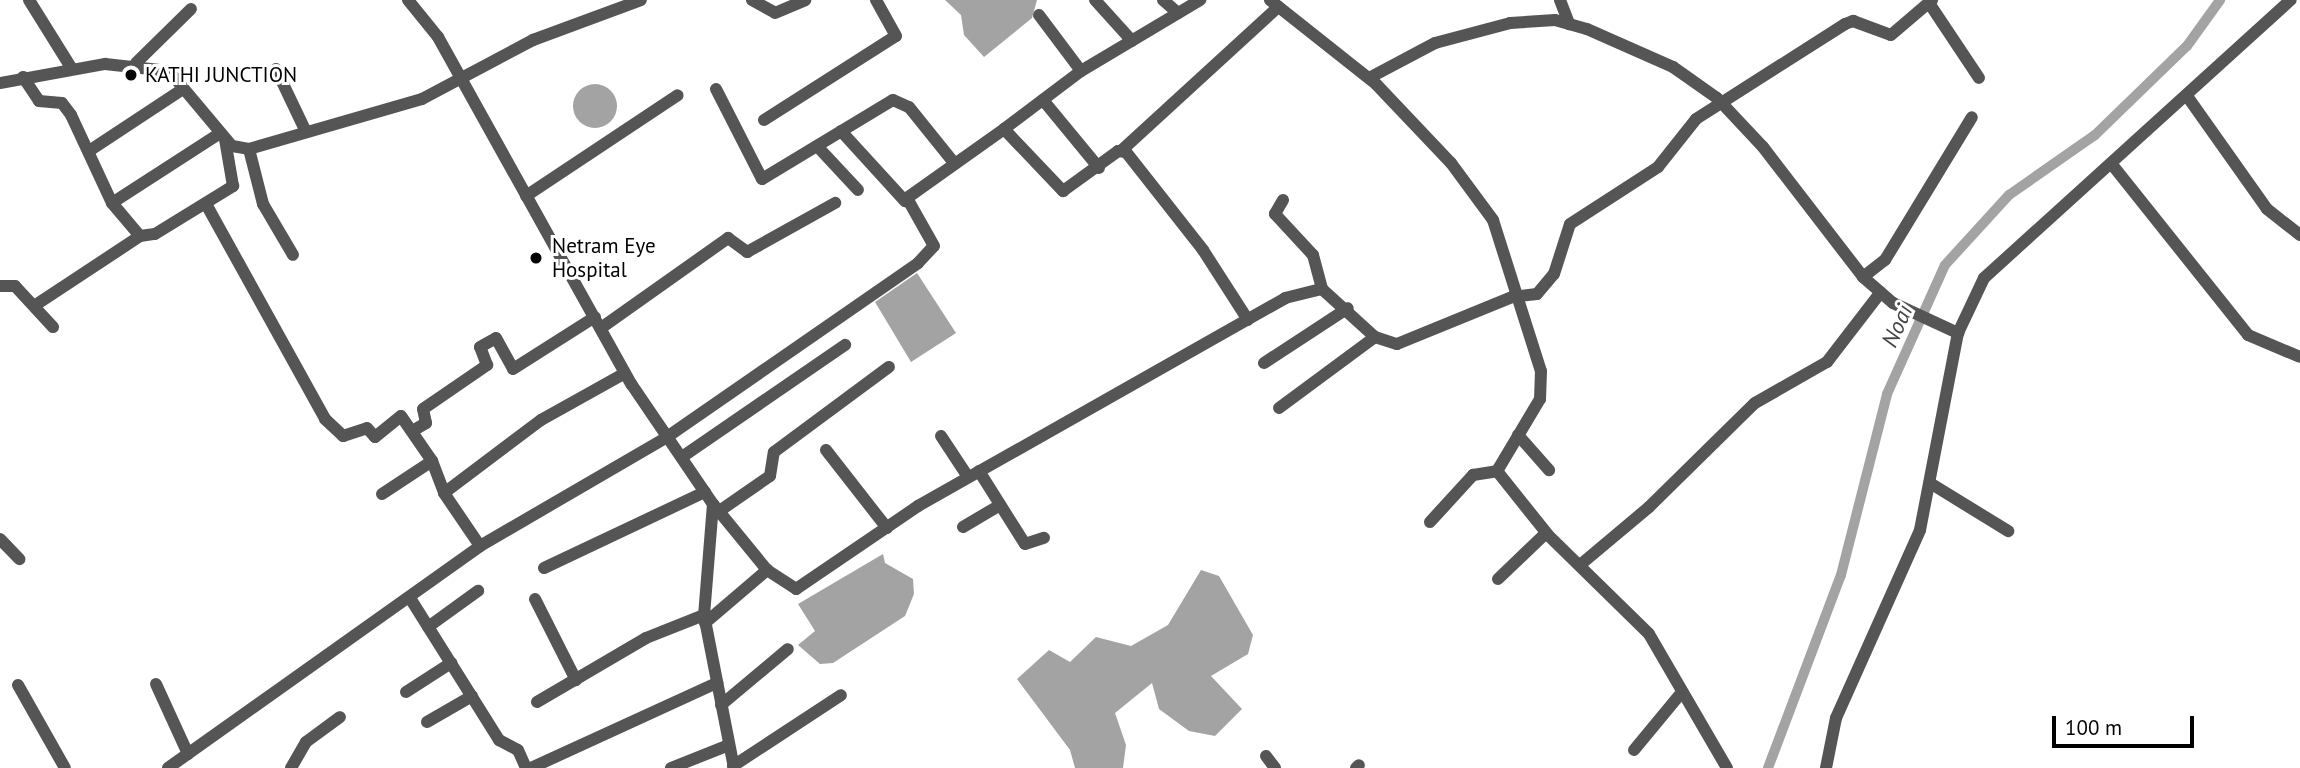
<!DOCTYPE html>
<html>
<head>
<meta charset="utf-8">
<style>
	body { margin:0 }
	#map { position:relative; width:2300px; height:768px; overflow:hidden; background:#fff; font-family:"PT Sans",sans-serif }
	div>[style] { position:absolute }
	[style*='--x'] { left:calc(var(--x)*1px); top:calc(var(--y)*1px); width:calc(var(--w)*1px); rotate:calc(var(--a)*1deg) }
	.water>* { inset:0; background:#a3a3a3 }
	.round { border-radius:50% }
	.canal>* { height:10px; margin:-5px; padding:0 5px; transform-origin:5px; border-radius:5px; background:#a3a3a3 }
	.minor>* { height:12px; margin:-6px; padding:0 6px; transform-origin:6px; border-radius:6px; background:#555 }
	.dots>* { width:19px; height:19px; translate:-50% -50%; box-sizing:border-box; border:4px solid #fff; border-radius:50% }
	span { translate:-50% -50%; white-space:nowrap; text-align:center; line-height:1.15; -webkit-text-stroke:6px #fff; paint-order:stroke }
	.poi-label { font-size:21px; color:#000 }
	.left { translate:0 -50%; text-align:left }
	.water-label { font-size:23px; color:#444; font-style:italic }
	.scale { position:absolute; left:2052px; top:716px; width:142px; height:32px; box-sizing:border-box; border:4px solid #000; border-top:0; padding-left:9px; font-size:21px; line-height:24px; white-space:nowrap; color:#000; -webkit-text-stroke:5px #fff; paint-order:stroke }
</style>
</head>
<body>
<div id="map">
	<div class="water">
		<div style="clip-path:polygon(945px 0,1037px 0,1032px 18px,984px 57px,964px 35px,961px 15px)"></div>
		<div class="round" style="left:573px;top:84px;width:44px;height:44px"></div>
		<div style="clip-path:polygon(917px 273px,956px 333px,911px 362px,875px 302px)"></div>
		<div style="clip-path:polygon(883px 554px,885px 563px,913px 579px,914px 594px,905px 616px,833px 663px,820px 664px,798px 645px,815px 631px,798px 604px)"></div>
		<div style="clip-path:polygon(1201px 570px,1219px 576px,1253px 635px,1248px 654px,1211px 676px,1242px 709px,1215px 736px,1189px 731px,1159px 709px,1152px 683px,1115px 713px,1126px 745px,1123px 768px,1075px 768px,1070px 750px,1017px 679px,1049px 650px,1070px 662px,1096px 637px,1131px 646px,1168px 625px)"></div>
	</div>
	<div class="canal">
		<div style="--x:1768;--y:768;--w:206;--a:-69.3"></div>
		<div style="--x:1841;--y:575;--w:187;--a:-75.7"></div>
		<div style="--x:1887;--y:394;--w:141;--a:-65.8"></div>
		<div style="--x:1945;--y:265;--w:95;--a:-47.6"></div>
		<div style="--x:2009;--y:195;--w:105;--a:-34.9"></div>
		<div style="--x:2095;--y:135;--w:128;--a:-44.1"></div>
		<div style="--x:2187;--y:46;--w:57;--a:-54.3"></div>
	</div>
	<div class="minor">
		<div style="--x:29;--y:0;--w:81;--a:58.1"></div>
		<div style="--x:408;--y:0;--w:48;--a:51"></div>
		<div style="--x:438;--y:37;--w:398;--a:60.9"></div>
		<div style="--x:632;--y:385;--w:144;--a:55.8"></div>
		<div style="--x:713;--y:504;--w:111;--a:94.6"></div>
		<div style="--x:704;--y:615;--w:156;--a:78.9"></div>
		<div style="--x:752;--y:0;--w:26;--a:29"></div>
		<div style="--x:775;--y:13;--w:33;--a:-23"></div>
		<div style="--x:1095;--y:0;--w:55;--a:47.9"></div>
		<div style="--x:1163;--y:0;--w:20;--a:41"></div>
		<div style="--x:1270;--y:0;--w:135;--a:38.4"></div>
		<div style="--x:1376;--y:84;--w:109;--a:46.5"></div>
		<div style="--x:1451;--y:163;--w:71;--a:53.6"></div>
		<div style="--x:1493;--y:220;--w:158;--a:72.4"></div>
		<div style="--x:1541;--y:371;--w:28;--a:92"></div>
		<div style="--x:1540;--y:399;--w:84;--a:120.8"></div>
		<div style="--x:1497;--y:471;--w:82;--a:51.4"></div>
		<div style="--x:1548;--y:535;--w:141;--a:44.4"></div>
		<div style="--x:1649;--y:634;--w:155;--a:59.8"></div>
		<div style="--x:1560;--y:0;--w:26;--a:69"></div>
		<div style="--x:1929;--y:3;--w:90;--a:56.3"></div>
		<div style="--x:1039;--y:15;--w:70;--a:53.1"></div>
		<div style="--x:136;--y:63;--w:77;--a:-44.5"></div>
		<div style="--x:276;--y:69;--w:70;--a:64.5"></div>
		<div style="--x:23;--y:77;--w:29;--a:56"></div>
		<div style="--x:39;--y:101;--w:23;--a:5"></div>
		<div style="--x:62;--y:103;--w:15;--a:53"></div>
		<div style="--x:71;--y:115;--w:97;--a:65"></div>
		<div style="--x:112;--y:203;--w:43;--a:49.7"></div>
		<div style="--x:140;--y:236;--w:15;--a:-8"></div>
		<div style="--x:155;--y:234;--w:92;--a:-31.6"></div>
		<div style="--x:233;--y:186;--w:48;--a:-99.7"></div>
		<div style="--x:1369;--y:78;--w:75;--a:-27.9"></div>
		<div style="--x:1435;--y:43;--w:78;--a:-14.9"></div>
		<div style="--x:1510;--y:23;--w:45;--a:-3.8"></div>
		<div style="--x:1555;--y:20;--w:33;--a:16"></div>
		<div style="--x:1587;--y:29;--w:94;--a:23.8"></div>
		<div style="--x:1673;--y:67;--w:54;--a:35.2"></div>
		<div style="--x:1717;--y:98;--w:67;--a:46.8"></div>
		<div style="--x:1763;--y:147;--w:164;--a:52.4"></div>
		<div style="--x:1863;--y:277;--w:40;--a:41"></div>
		<div style="--x:1893;--y:303;--w:72;--a:24.8"></div>
		<div style="--x:0;--y:83;--w:107;--a:-10.3"></div>
		<div style="--x:105;--y:64;--w:64;--a:6.2"></div>
		<div style="--x:169;--y:71;--w:98;--a:50"></div>
		<div style="--x:232;--y:146;--w:17;--a:10"></div>
		<div style="--x:249;--y:149;--w:180;--a:-16.1"></div>
		<div style="--x:422;--y:99;--w:126;--a:-28"></div>
		<div style="--x:533;--y:40;--w:115;--a:-20.3"></div>
		<div style="--x:716;--y:89;--w:101;--a:62.9"></div>
		<div style="--x:762;--y:179;--w:153;--a:-31.1"></div>
		<div style="--x:893;--y:100;--w:17;--a:24"></div>
		<div style="--x:909;--y:107;--w:72;--a:51.2"></div>
		<div style="--x:2187;--y:96;--w:138;--a:54.7"></div>
		<div style="--x:2267;--y:209;--w:42;--a:38.2"></div>
		<div style="--x:1043;--y:100;--w:88;--a:50.5"></div>
		<div style="--x:764;--y:120;--w:156;--a:-32.5"></div>
		<div style="--x:896;--y:36;--w:41;--a:-119.1"></div>
		<div style="--x:1004;--y:129;--w:96;--a:-37"></div>
		<div style="--x:1081;--y:71;--w:139;--a:-30.8"></div>
		<div style="--x:841;--y:131;--w:95;--a:47.6"></div>
		<div style="--x:817;--y:146;--w:60;--a:47"></div>
		<div style="--x:249;--y:149;--w:57;--a:75.7"></div>
		<div style="--x:263;--y:204;--w:59;--a:59.5"></div>
		<div style="--x:1122;--y:150;--w:212;--a:-42.5"></div>
		<div style="--x:89;--y:151;--w:113;--a:-33.4"></div>
		<div style="--x:2114;--y:167;--w:215;--a:51.4"></div>
		<div style="--x:2248;--y:335;--w:56;--a:22.9"></div>
		<div style="--x:526;--y:196;--w:182;--a:-33.6"></div>
		<div style="--x:1283;--y:200;--w:16;--a:120"></div>
		<div style="--x:1275;--y:214;--w:56;--a:47.2"></div>
		<div style="--x:1313;--y:255;--w:35;--a:75"></div>
		<div style="--x:112;--y:203;--w:129;--a:-32.9"></div>
		<div style="--x:206;--y:204;--w:246;--a:61"></div>
		<div style="--x:325;--y:419;--w:25;--a:43"></div>
		<div style="--x:343;--y:436;--w:25;--a:-18"></div>
		<div style="--x:367;--y:428;--w:12;--a:48"></div>
		<div style="--x:375;--y:437;--w:33;--a:-39"></div>
		<div style="--x:401;--y:416;--w:55;--a:55.4"></div>
		<div style="--x:432;--y:461;--w:34;--a:69"></div>
		<div style="--x:1863;--y:277;--w:28;--a:-38"></div>
		<div style="--x:1885;--y:260;--w:167;--a:-58.7"></div>
		<div style="--x:0;--y:286;--w:15;--a:0"></div>
		<div style="--x:15;--y:286;--w:56;--a:47.2"></div>
		<div style="--x:34;--y:306;--w:127;--a:-33.4"></div>
		<div style="--x:601;--y:328;--w:156;--a:-35.3"></div>
		<div style="--x:728;--y:238;--w:24;--a:36"></div>
		<div style="--x:747;--y:252;--w:101;--a:-29.1"></div>
		<div style="--x:1264;--y:363;--w:100;--a:-33.2"></div>
		<div style="--x:1279;--y:408;--w:119;--a:-36.5"></div>
		<div style="--x:414;--y:430;--w:14;--a:-30"></div>
		<div style="--x:426;--y:423;--w:14;--a:-102"></div>
		<div style="--x:423;--y:409;--w:78;--a:-34.5"></div>
		<div style="--x:487;--y:365;--w:19;--a:-111"></div>
		<div style="--x:480;--y:347;--w:18;--a:-29"></div>
		<div style="--x:496;--y:338;--w:35;--a:61"></div>
		<div style="--x:513;--y:369;--w:97;--a:-32.4"></div>
		<div style="--x:1518;--y:435;--w:47;--a:48.5"></div>
		<div style="--x:941;--y:436;--w:49;--a:56.6"></div>
		<div style="--x:826;--y:450;--w:99;--a:52"></div>
		<div style="--x:682;--y:457;--w:198;--a:-34.5"></div>
		<div style="--x:979;--y:471;--w:86;--a:57.8"></div>
		<div style="--x:1025;--y:544;--w:20;--a:-18"></div>
		<div style="--x:1930;--y:483;--w:92;--a:31.6"></div>
		<div style="--x:382;--y:494;--w:60;--a:-33.4"></div>
		<div style="--x:713;--y:504;--w:85;--a:50.7"></div>
		<div style="--x:767;--y:570;--w:35;--a:33"></div>
		<div style="--x:796;--y:589;--w:148;--a:-34.2"></div>
		<div style="--x:918;--y:506;--w:422;--a:-29.5"></div>
		<div style="--x:1285;--y:298;--w:38;--a:-14"></div>
		<div style="--x:1322;--y:289;--w:72;--a:42.2"></div>
		<div style="--x:1375;--y:337;--w:23;--a:18"></div>
		<div style="--x:1397;--y:344;--w:124;--a:-22.2"></div>
		<div style="--x:1512;--y:297;--w:25;--a:-7"></div>
		<div style="--x:1537;--y:294;--w:26;--a:-50"></div>
		<div style="--x:1554;--y:274;--w:52;--a:-72.3"></div>
		<div style="--x:1570;--y:224;--w:105;--a:-32.9"></div>
		<div style="--x:1658;--y:167;--w:61;--a:-51.6"></div>
		<div style="--x:1696;--y:119;--w:177;--a:-32.5"></div>
		<div style="--x:1845;--y:24;--w:9;--a:-21"></div>
		<div style="--x:1853;--y:21;--w:40;--a:20.2"></div>
		<div style="--x:1891;--y:35;--w:54;--a:-40.5"></div>
		<div style="--x:718;--y:512;--w:63;--a:-34.7"></div>
		<div style="--x:770;--y:476;--w:24;--a:-81"></div>
		<div style="--x:774;--y:452;--w:143;--a:-36.5"></div>
		<div style="--x:1430;--y:522;--w:64;--a:-47.5"></div>
		<div style="--x:1473;--y:475;--w:24;--a:-9"></div>
		<div style="--x:963;--y:527;--w:43;--a:-30.7"></div>
		<div style="--x:0;--y:539;--w:28;--a:46"></div>
		<div style="--x:480;--y:546;--w:64;--a:-124.2"></div>
		<div style="--x:444;--y:493;--w:121;--a:-37"></div>
		<div style="--x:541;--y:420;--w:96;--a:-29.2"></div>
		<div style="--x:1580;--y:565;--w:90;--a:-40"></div>
		<div style="--x:1649;--y:507;--w:148;--a:-44.5"></div>
		<div style="--x:1755;--y:403;--w:83;--a:-29.7"></div>
		<div style="--x:1827;--y:362;--w:88;--a:-52.4"></div>
		<div style="--x:544;--y:568;--w:178;--a:-25.3"></div>
		<div style="--x:1498;--y:579;--w:66;--a:-43.8"></div>
		<div style="--x:410;--y:598;--w:168;--a:57.9"></div>
		<div style="--x:499;--y:740;--w:21;--a:28"></div>
		<div style="--x:518;--y:750;--w:20;--a:66"></div>
		<div style="--x:535;--y:599;--w:91;--a:63.2"></div>
		<div style="--x:705;--y:623;--w:82;--a:-40.5"></div>
		<div style="--x:428;--y:627;--w:62;--a:-35.8"></div>
		<div style="--x:156;--y:684;--w:77;--a:65.4"></div>
		<div style="--x:18;--y:685;--w:95;--a:60.5"></div>
		<div style="--x:406;--y:692;--w:54;--a:-32.8"></div>
		<div style="--x:537;--y:702;--w:126;--a:-30.4"></div>
		<div style="--x:646;--y:638;--w:62;--a:-21.6"></div>
		<div style="--x:721;--y:705;--w:87;--a:-39.9"></div>
		<div style="--x:427;--y:722;--w:52;--a:-30"></div>
		<div style="--x:1634;--y:750;--w:75;--a:-50.4"></div>
		<div style="--x:1266;--y:756;--w:15;--a:53"></div>
		<div style="--x:733;--y:766;--w:129;--a:-33.3"></div>
		<div style="--x:168;--y:768;--w:383;--a:-35.4"></div>
		<div style="--x:480;--y:546;--w:216;--a:-30.2"></div>
		<div style="--x:667;--y:437;--w:305;--a:-34.7"></div>
		<div style="--x:918;--y:263;--w:23;--a:-47"></div>
		<div style="--x:934;--y:246;--w:55;--a:-119.4"></div>
		<div style="--x:907;--y:198;--w:119;--a:-35.4"></div>
		<div style="--x:1004;--y:129;--w:86;--a:46.4"></div>
		<div style="--x:1063;--y:191;--w:68;--a:-36"></div>
		<div style="--x:1118;--y:151;--w:8;--a:7"></div>
		<div style="--x:1126;--y:152;--w:125;--a:51.8"></div>
		<div style="--x:1203;--y:250;--w:83;--a:57.3"></div>
		<div style="--x:291;--y:768;--w:30;--a:-60"></div>
		<div style="--x:306;--y:742;--w:42;--a:-36.3"></div>
		<div style="--x:531;--y:768;--w:205;--a:-24.6"></div>
		<div style="--x:671;--y:768;--w:62;--a:-21.6"></div>
		<div style="--x:1356;--y:768;--w:4;--a:-45"></div>
		<div style="--x:1826;--y:768;--w:51;--a:-78.7"></div>
		<div style="--x:1836;--y:718;--w:206;--a:-65.9"></div>
		<div style="--x:1920;--y:530;--w:201;--a:-79.1"></div>
		<div style="--x:1958;--y:333;--w:61;--a:-64.7"></div>
		<div style="--x:1984;--y:278;--w:414;--a:-42.2"></div>
	</div>
	<div class="dots">
		<div style="left:131px;top:75px;background:#000"></div>
		<div style="left:536px;top:258px;background:#000"></div>
	</div>
	<div class="poi-label">
		<span class="left" style="left:145px;top:75px">KATHI JUNCTION</span>
		<span class="left" style="left:552px;top:258px">Netram Eye<br>Hospital</span>
	</div>
	<div class="water-label">
		<span style="left:1897px;top:326px;rotate:-66deg">Noai</span>
	</div>
	<div class="scale">100 m</div>
</div>
</body>
</html>
